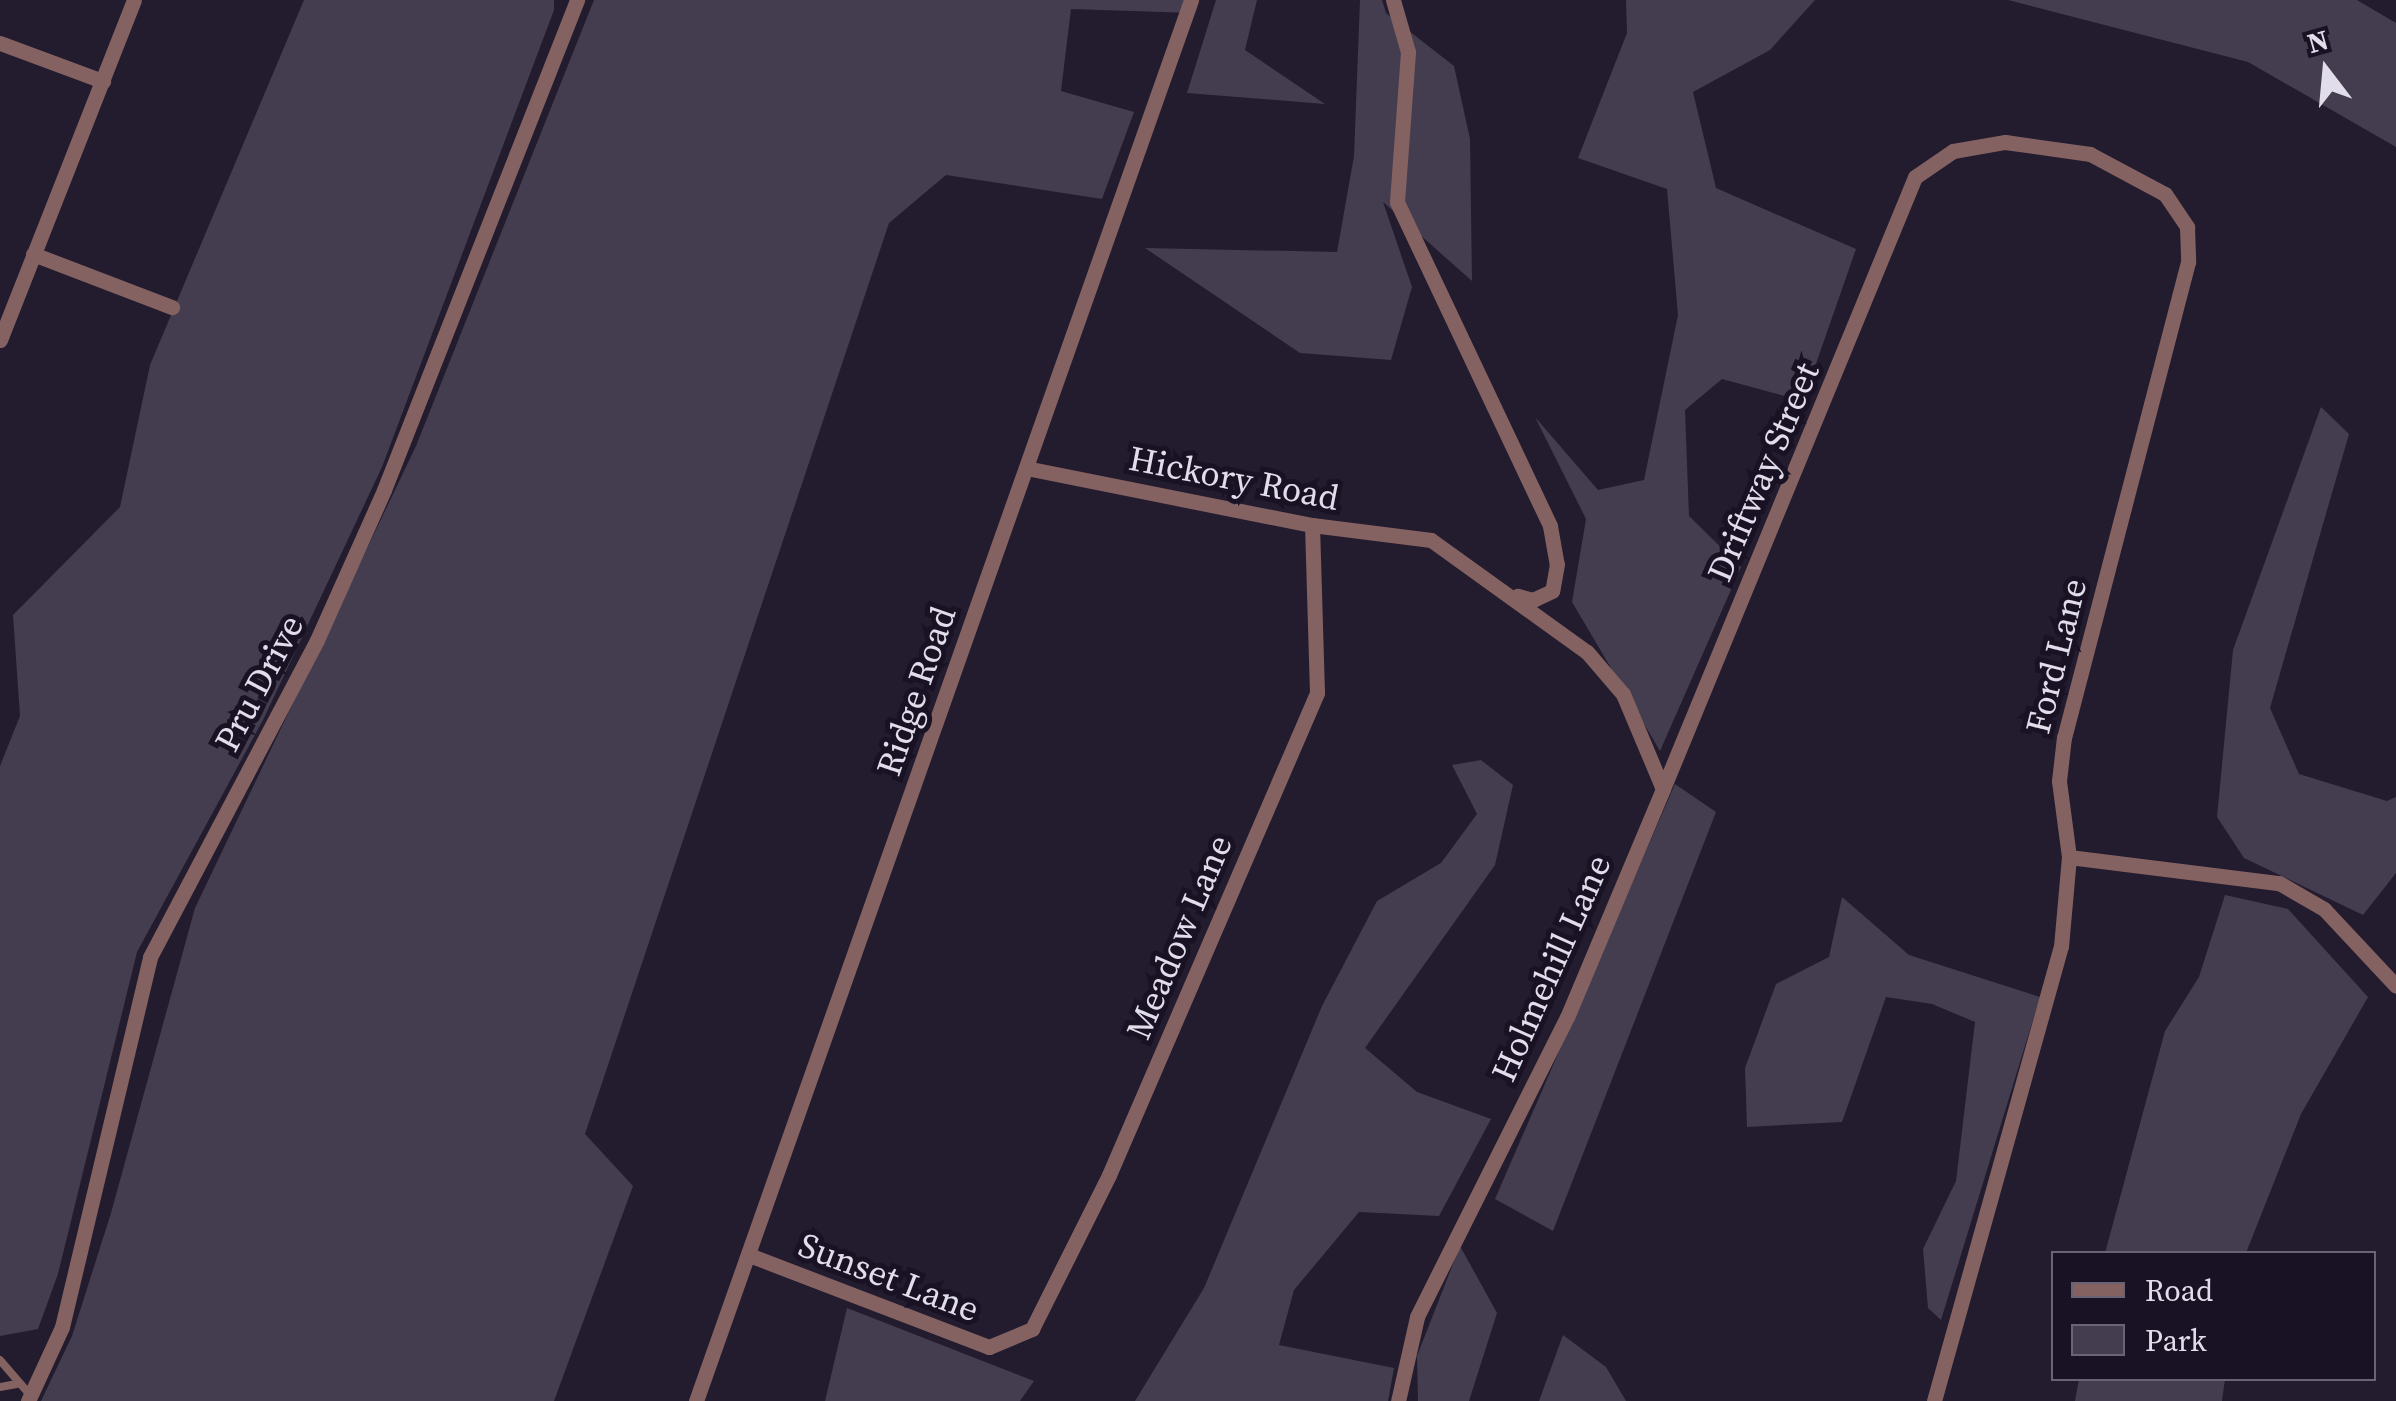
<!DOCTYPE html>
<html>
<head>
<meta charset="utf-8">
<style>
	body { margin:0 }
	#map { position:relative; width:2396px; height:1401px; overflow:hidden; background:#231b2e; font-family:"Source Serif 4",serif }
	div>[style] { position:absolute }
	[style*='--x'] { left:calc(var(--x)*1px); top:calc(var(--y)*1px); width:calc(var(--w)*1px); rotate:calc(var(--a)*1deg) }
	.green>* { inset:0; background:#443d4f }
	.service>* { height:8px; margin:-4px; padding:0 4px; transform-origin:4px; border-radius:4px; background:#856262 }
	.minor>* { height:15px; margin:-7.5px; padding:0 7.5px; transform-origin:7.5px; border-radius:7.5px; background:#856262 }
	span { translate:-50% -50%; white-space:nowrap; text-align:center; line-height:1.15; -webkit-text-stroke:10px #191224; paint-order:stroke }
	.street-label { font-size:35px; color:#e1ddea }
	.legend { position:absolute; left:2051px; top:1251px; width:325px; height:130px; box-sizing:border-box; background:#191224; border:2px solid #696373; margin:0; padding:12px 18px; list-style:none; font-size:30px; color:#e1ddea }
	.legend li { display:flex; align-items:center; gap:20px; height:50px }
	.legend b { width:50px; border:2px solid #696373 }
	.north { position:absolute; left:2276px; top:20px; width:100px; height:100px; -webkit-text-stroke:8px #191224; paint-order:stroke; rotate:344deg; font-size:28px; font-weight:700; line-height:40px; text-align:center; color:#e1ddea }
	.north::after { content:''; display:block; margin:auto; width:35px; height:45px; background:#e1ddea; clip-path:polygon(50% 0,100% 100%,50% 72%,0 100%) }
</style>
</head>
<body>
<div id="map">
	<div class="green">
		<div style="clip-path:polygon(304px 0,554px 0,554px 10px,382px 467px,263px 720px,137px 952px,58px 1274px,38px 1329px,0 1336px,0 766px,20px 716px,13px 615px,120px 507px,150px 365px)"></div>
		<div style="clip-path:polygon(594px 0,1198px 0,1193px 13px,1071px 9px,1061px 91px,1134px 112px,1102px 199px,946px 175px,889px 223px,585px 1134px,633px 1186px,554px 1401px,41px 1401px,72px 1336px,111px 1213px,195px 908px,416px 446px)"></div>
		<div style="clip-path:polygon(1216px 0,1257px 0,1245px 50px,1325px 104px,1187px 93px)"></div>
		<div style="clip-path:polygon(1360px 0,1382px 0,1386px 13px,1454px 66px,1470px 139px,1472px 281px,1383px 202px,1412px 287px,1391px 360px,1300px 353px,1145px 248px,1337px 252px,1354px 156px)"></div>
		<div style="clip-path:polygon(1626px 0,1815px 0,1770px 50px,1693px 92px,1716px 188px,1856px 249px,1803px 401px,1722px 379px,1685px 410px,1689px 516px,1741px 567px,1660px 751px,1572px 602px,1586px 519px,1535px 417px,1598px 490px,1644px 480px,1678px 315px,1667px 189px,1578px 158px,1627px 33px)"></div>
		<div style="clip-path:polygon(2008px 0,2357px 0,2396px 23px,2396px 147px,2248px 62px)"></div>
		<div style="clip-path:polygon(2321px 407px,2349px 434px,2270px 708px,2299px 774px,2387px 801px,2396px 797px,2396px 873px,2363px 915px,2244px 858px,2217px 817px,2233px 650px)"></div>
		<div style="clip-path:polygon(1481px 760px,1513px 785px,1495px 865px,1365px 1048px,1417px 1092px,1491px 1119px,1439px 1216px,1359px 1212px,1294px 1290px,1279px 1345px,1394px 1368px,1388px 1401px,1135px 1401px,1204px 1288px,1322px 1006px,1377px 901px,1441px 863px,1477px 814px,1452px 765px)"></div>
		<div style="clip-path:polygon(1675px 784px,1716px 812px,1553px 1231px,1495px 1199px)"></div>
		<div style="clip-path:polygon(2225px 895px,2288px 909px,2368px 997px,2301px 1114px,2246px 1253px,2105px 1253px,2165px 1031px,2199px 977px)"></div>
		<div style="clip-path:polygon(1842px 897px,1909px 955px,2040px 997px,1941px 1320px,1928px 1308px,1923px 1249px,1956px 1181px,1975px 1022px,1932px 1004px,1886px 997px,1842px 1122px,1747px 1127px,1745px 1068px,1776px 984px,1829px 957px)"></div>
		<div style="clip-path:polygon(1460px 1246px,1497px 1313px,1469px 1401px,1418px 1401px,1417px 1356px)"></div>
		<div style="clip-path:polygon(847px 1308px,1034px 1381px,1020px 1401px,825px 1401px)"></div>
		<div style="clip-path:polygon(1563px 1335px,1606px 1367px,1626px 1401px,1539px 1401px)"></div>
		<div style="clip-path:polygon(2079px 1379px,2079px 1378px,2225px 1379px,2222px 1401px,2075px 1401px)"></div>
	</div>
	<div class="service">
		<div style="--x:0;--y:1360;--w:48;--a:49.3"></div>
		<div style="--x:0;--y:1387;--w:17;--a:-10"></div>
	</div>
	<div class="minor">
		<div style="--x:1393;--y:0;--w:54;--a:73.9"></div>
		<div style="--x:1408;--y:52;--w:150;--a:94.2"></div>
		<div style="--x:1397;--y:202;--w:358;--a:64.7"></div>
		<div style="--x:1550;--y:526;--w:39;--a:80"></div>
		<div style="--x:1557;--y:564;--w:27;--a:100"></div>
		<div style="--x:1552;--y:591;--w:21;--a:155"></div>
		<div style="--x:1533;--y:600;--w:16;--a:-165"></div>
		<div style="--x:0;--y:43;--w:110;--a:20.3"></div>
		<div style="--x:33;--y:254;--w:149;--a:20.9"></div>
		<div style="--x:0;--y:340;--w:365;--a:-68.5"></div>
		<div style="--x:1026;--y:468;--w:292;--a:11.3"></div>
		<div style="--x:1312;--y:525;--w:120;--a:7.2"></div>
		<div style="--x:1431;--y:540;--w:192;--a:35.7"></div>
		<div style="--x:1587;--y:652;--w:55;--a:49.4"></div>
		<div style="--x:1623;--y:694;--w:103;--a:67.2"></div>
		<div style="--x:1663;--y:789;--w:247;--a:112.8"></div>
		<div style="--x:1567;--y:1017;--w:335;--a:116.6"></div>
		<div style="--x:1417;--y:1317;--w:86;--a:102.7"></div>
		<div style="--x:1663;--y:789;--w:662;--a:-67.62"></div>
		<div style="--x:1915;--y:177;--w:46;--a:-34.4"></div>
		<div style="--x:1953;--y:151;--w:53;--a:-9.8"></div>
		<div style="--x:2005;--y:142;--w:86;--a:8"></div>
		<div style="--x:2090;--y:154;--w:85;--a:28.1"></div>
		<div style="--x:2165;--y:194;--w:40;--a:56"></div>
		<div style="--x:2187;--y:227;--w:35;--a:88"></div>
		<div style="--x:2188;--y:262;--w:491;--a:104.6"></div>
		<div style="--x:2064;--y:737;--w:44;--a:96.5"></div>
		<div style="--x:2059;--y:781;--w:77;--a:82.5"></div>
		<div style="--x:2069;--y:857;--w:89;--a:95.1"></div>
		<div style="--x:2061;--y:946;--w:472;--a:105.6"></div>
		<div style="--x:2069;--y:857;--w:212;--a:7.1"></div>
		<div style="--x:2279;--y:883;--w:52;--a:30"></div>
		<div style="--x:2324;--y:909;--w:105;--a:46.9"></div>
		<div style="--x:749;--y:1255;--w:257;--a:21"></div>
		<div style="--x:989;--y:1347;--w:47;--a:-22.7"></div>
		<div style="--x:1032;--y:1329;--w:172;--a:-63.4"></div>
		<div style="--x:1109;--y:1175;--w:525;--a:-66.66"></div>
		<div style="--x:1317;--y:693;--w:168;--a:-91.7"></div>
		<div style="--x:28;--y:1401;--w:81;--a:-65.3"></div>
		<div style="--x:62;--y:1327;--w:380;--a:-76.6"></div>
		<div style="--x:150;--y:957;--w:358;--a:-62.2"></div>
		<div style="--x:317;--y:640;--w:164;--a:-65.9"></div>
		<div style="--x:384;--y:490;--w:527;--a:-68.5"></div>
		<div style="--x:696;--y:1401;--w:1486;--a:-70.54"></div>
	</div>
	<div class="street-label">
		<span style="left:1763px;top:472px;rotate:-67deg">Driftway Street</span>
		<span style="left:1234px;top:478px;rotate:11deg">Hickory Road</span>
		<span style="left:2056px;top:656px;rotate:-76deg">Ford Lane</span>
		<span style="left:259px;top:683px;rotate:-62deg">Pru Drive</span>
		<span style="left:916px;top:691px;rotate:-71deg">Ridge Road</span>
		<span style="left:1179px;top:937px;rotate:-67deg">Meadow Lane</span>
		<span style="left:1551px;top:968px;rotate:-66deg">Holmehill Lane</span>
		<span style="left:889px;top:1277px;rotate:21deg">Sunset Lane</span>
	</div>
	<ul class="legend">
	<li><b style="height:12px;background:#856262"></b>Road</li>
	<li><b style="height:28px;background:#443d4f"></b>Park</li>
	</ul>
	<div class="north">N</div>
</div>
</body>
</html>
